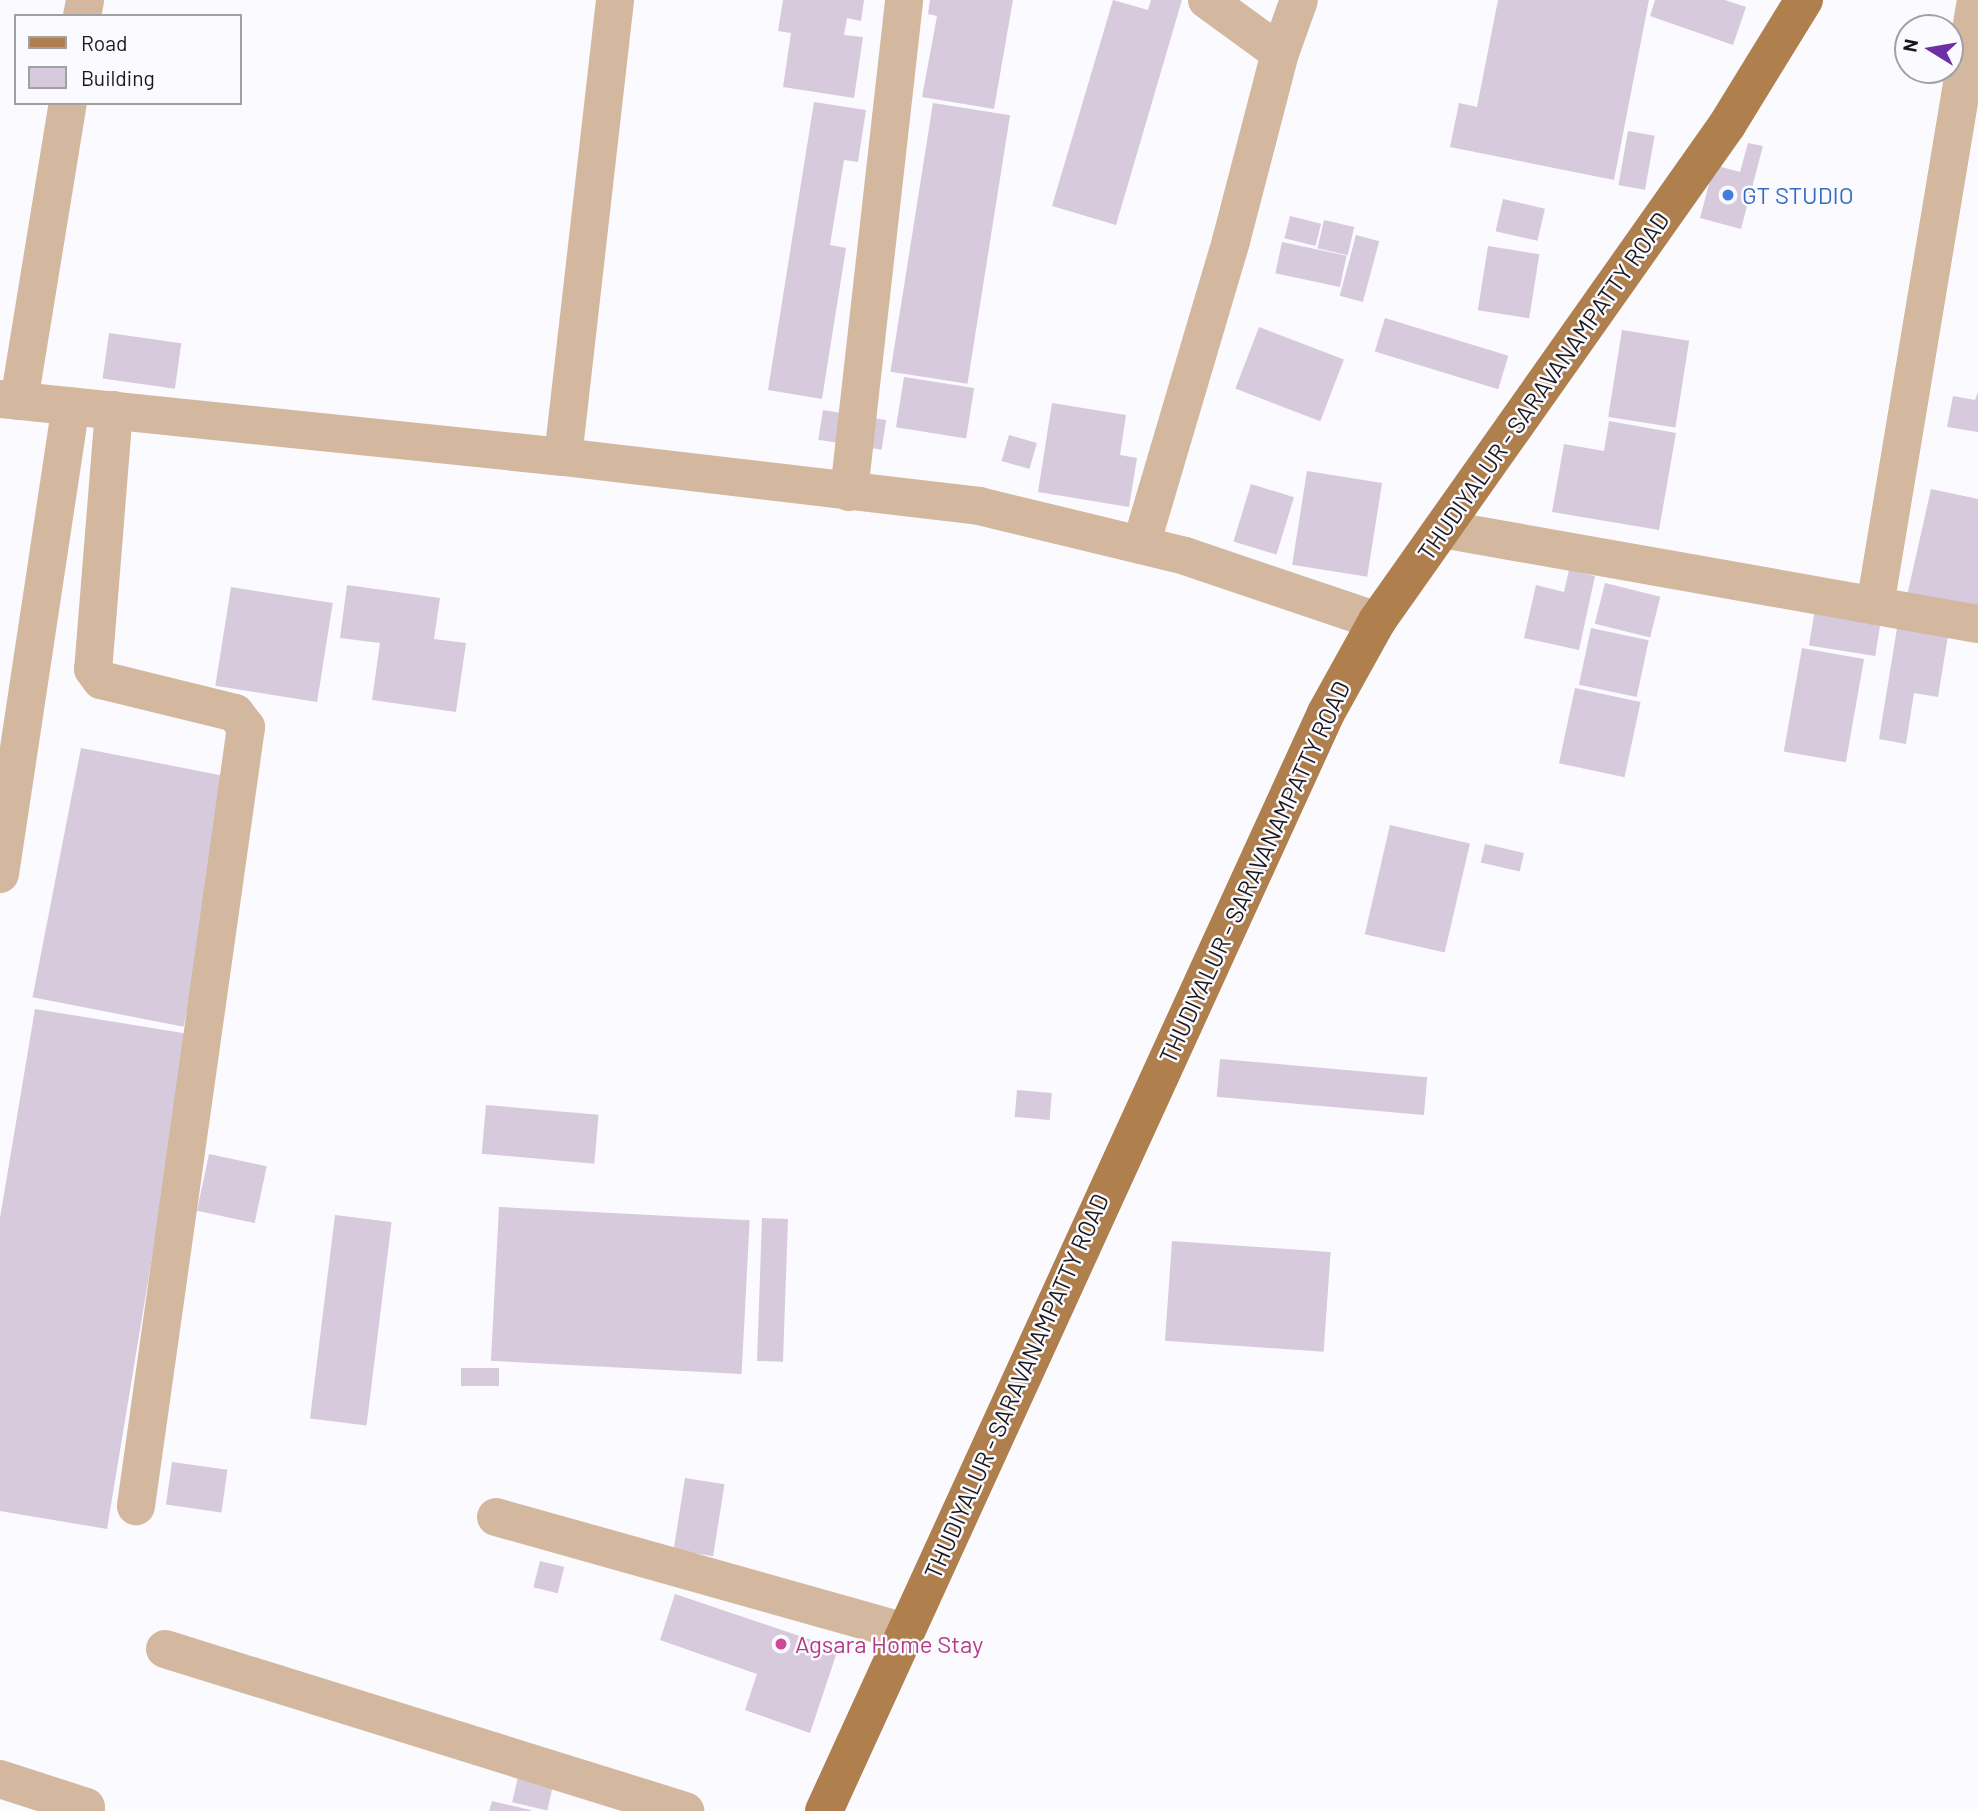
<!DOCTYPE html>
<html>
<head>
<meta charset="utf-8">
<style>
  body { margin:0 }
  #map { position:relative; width:1978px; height:1811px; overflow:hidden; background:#fbfafe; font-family:Barlow,sans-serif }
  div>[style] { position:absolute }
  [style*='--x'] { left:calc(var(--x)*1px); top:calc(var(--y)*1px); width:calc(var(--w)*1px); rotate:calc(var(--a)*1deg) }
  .building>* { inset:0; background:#d7cadd; transform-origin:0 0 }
  .minor>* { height:38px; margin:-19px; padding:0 19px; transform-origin:19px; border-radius:19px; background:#d3b89f }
  .major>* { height:38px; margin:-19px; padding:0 19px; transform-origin:19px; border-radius:19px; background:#af7f4e }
  .dots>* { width:19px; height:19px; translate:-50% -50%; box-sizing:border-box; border:4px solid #fbfafe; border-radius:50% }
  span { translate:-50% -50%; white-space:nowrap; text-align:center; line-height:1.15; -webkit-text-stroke:5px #fbfafe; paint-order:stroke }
  .shop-label { font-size:24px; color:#366cbe }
  .left { translate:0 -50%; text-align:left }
  .street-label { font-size:24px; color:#1a181f }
  .hotel-label { font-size:24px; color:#b23c85 }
  .legend { position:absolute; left:14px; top:14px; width:228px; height:91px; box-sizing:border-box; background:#fbfafe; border:2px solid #a1a0a5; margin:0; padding:9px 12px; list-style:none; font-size:21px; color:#1a181f }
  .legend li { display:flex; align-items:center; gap:14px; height:35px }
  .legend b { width:35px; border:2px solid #a1a0a5 }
  .north { position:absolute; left:1894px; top:14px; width:70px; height:70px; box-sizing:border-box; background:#fbfafe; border:2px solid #a1a0a5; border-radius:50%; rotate:281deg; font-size:19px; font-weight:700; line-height:28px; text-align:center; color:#1a181f }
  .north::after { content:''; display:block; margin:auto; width:24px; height:32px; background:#6d2fa4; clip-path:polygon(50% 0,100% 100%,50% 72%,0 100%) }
</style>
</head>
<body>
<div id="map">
  <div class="building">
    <i style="clip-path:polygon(783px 0,864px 0,861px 21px,847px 18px,844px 35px,863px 37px,854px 98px,783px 87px,791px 33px,778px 31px)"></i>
    <i style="clip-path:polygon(930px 0,1013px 0,994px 109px,922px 97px,937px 16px,928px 14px)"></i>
    <i style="clip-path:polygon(1113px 0,1148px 10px,1151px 0,1182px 0,1116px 225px,1052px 206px)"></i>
    <i style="clip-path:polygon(1498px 0,1649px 0,1614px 180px,1450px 147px,1459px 103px,1477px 107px)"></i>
    <i style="clip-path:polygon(1655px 0,1725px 0,1746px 7px,1733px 45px,1650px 16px)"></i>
    <i style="clip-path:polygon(814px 102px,866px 110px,858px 162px,844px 160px,830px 245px,846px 248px,822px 399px,768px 390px)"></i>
    <i style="left:933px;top:103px;width:78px;height:272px;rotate:9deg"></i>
    <i style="left:1628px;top:131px;width:27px;height:55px;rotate:10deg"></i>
    <i style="clip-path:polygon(1748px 143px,1763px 146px,1741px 229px,1700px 218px,1714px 165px,1740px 172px)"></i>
    <i style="left:1503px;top:199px;width:43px;height:33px;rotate:13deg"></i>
    <i style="left:1290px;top:216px;width:32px;height:23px;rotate:14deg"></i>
    <i style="left:1324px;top:220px;width:31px;height:29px;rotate:13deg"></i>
    <i style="left:1356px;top:235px;width:24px;height:63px;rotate:15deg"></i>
    <i style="left:1282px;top:242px;width:66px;height:32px;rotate:12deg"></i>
    <i style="left:1488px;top:246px;width:52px;height:65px;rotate:9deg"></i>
    <i style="left:1385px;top:318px;width:129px;height:35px;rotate:17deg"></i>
    <i style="left:1259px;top:327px;width:91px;height:66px;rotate:21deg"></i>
    <i style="left:1622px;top:330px;width:68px;height:88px;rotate:9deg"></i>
    <i style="left:109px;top:333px;width:73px;height:46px;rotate:8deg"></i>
    <i style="left:904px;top:377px;width:71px;height:51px;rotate:9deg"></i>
    <i style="clip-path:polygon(1978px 392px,1978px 432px,1947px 427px,1953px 396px,1975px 400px)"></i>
    <i style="clip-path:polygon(1052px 403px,1126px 415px,1120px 455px,1137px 458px,1129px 507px,1038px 492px)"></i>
    <i style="left:823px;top:410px;width:64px;height:30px;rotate:9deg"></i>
    <i style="clip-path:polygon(1609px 421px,1676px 433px,1659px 530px,1552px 512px,1564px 444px,1604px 451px)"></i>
    <i style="left:1009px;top:435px;width:29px;height:27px;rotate:16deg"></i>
    <i style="left:1307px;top:471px;width:76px;height:95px;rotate:9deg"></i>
    <i style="left:1251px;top:484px;width:45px;height:60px;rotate:17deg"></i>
    <i style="clip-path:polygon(1931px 489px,1978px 499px,1978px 612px,1907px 596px)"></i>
    <i style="clip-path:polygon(1569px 570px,1595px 576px,1579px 650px,1524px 638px,1536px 585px,1564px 592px)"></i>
    <i style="left:1605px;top:583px;width:57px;height:42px;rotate:14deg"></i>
    <i style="clip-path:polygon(347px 585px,440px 598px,434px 639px,466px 643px,456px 712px,372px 700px,380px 643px,340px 638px)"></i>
    <i style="left:231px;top:587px;width:103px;height:100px;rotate:9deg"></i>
    <i style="left:1815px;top:608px;width:67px;height:38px;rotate:9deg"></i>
    <i style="left:1591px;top:628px;width:59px;height:58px;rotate:12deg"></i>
    <i style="clip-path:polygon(1897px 628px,1948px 636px,1938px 697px,1914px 693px,1906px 744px,1879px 739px)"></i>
    <i style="left:1802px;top:648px;width:63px;height:105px;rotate:10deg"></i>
    <i style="left:1575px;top:688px;width:67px;height:77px;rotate:12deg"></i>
    <i style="left:81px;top:748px;width:154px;height:254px;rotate:11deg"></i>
    <i style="left:1390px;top:825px;width:82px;height:112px;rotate:13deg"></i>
    <i style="left:1485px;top:844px;width:40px;height:19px;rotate:13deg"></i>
    <i style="clip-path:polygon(35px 1009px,189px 1034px,107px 1529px,0 1511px,0 1218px)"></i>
    <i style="left:1220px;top:1059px;width:208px;height:38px;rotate:5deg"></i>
    <i style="left:1017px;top:1090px;width:35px;height:27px;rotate:5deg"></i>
    <i style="left:486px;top:1105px;width:113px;height:49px;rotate:5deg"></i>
    <i style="left:209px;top:1154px;width:59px;height:58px;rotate:12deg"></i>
    <i style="left:499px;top:1207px;width:251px;height:154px;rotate:3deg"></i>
    <i style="left:335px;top:1215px;width:57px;height:205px;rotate:7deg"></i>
    <i style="left:762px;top:1218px;width:26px;height:143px;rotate:2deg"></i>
    <i style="left:1172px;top:1241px;width:159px;height:100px;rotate:4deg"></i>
    <i style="left:461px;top:1368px;width:38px;height:18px"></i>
    <i style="left:172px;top:1462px;width:56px;height:43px;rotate:8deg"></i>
    <i style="left:685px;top:1478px;width:40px;height:73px;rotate:9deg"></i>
    <i style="left:540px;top:1561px;width:25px;height:27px;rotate:14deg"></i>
    <i style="clip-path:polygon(675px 1594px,838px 1649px,810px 1733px,745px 1710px,757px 1674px,660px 1640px)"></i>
    <i style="left:518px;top:1777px;width:36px;height:26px;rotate:13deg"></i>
    <i style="clip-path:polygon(492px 1801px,531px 1810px,531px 1811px,489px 1811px)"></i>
  </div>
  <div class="minor">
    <i style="--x:1207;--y:0;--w:90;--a:36"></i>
    <i style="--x:82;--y:16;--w:16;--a:-79"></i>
    <i style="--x:0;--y:399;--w:566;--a:5.88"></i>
    <i style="--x:563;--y:457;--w:419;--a:6.7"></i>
    <i style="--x:979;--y:506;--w:212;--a:13.6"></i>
    <i style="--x:1185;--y:556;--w:203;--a:18.7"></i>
    <i style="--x:19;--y:401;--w:302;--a:-80.7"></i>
    <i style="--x:114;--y:410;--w:260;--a:94.6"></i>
    <i style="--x:93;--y:669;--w:14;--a:54"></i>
    <i style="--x:101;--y:680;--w:138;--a:13.8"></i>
    <i style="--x:235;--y:713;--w:18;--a:52"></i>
    <i style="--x:246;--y:727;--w:787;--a:98.04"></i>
    <i style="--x:563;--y:457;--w:460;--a:-83.5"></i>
    <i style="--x:849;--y:492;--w:495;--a:-83.6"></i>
    <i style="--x:1442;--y:529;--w:544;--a:10.05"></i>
    <i style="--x:1141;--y:545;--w:317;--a:-73.5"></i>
    <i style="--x:1231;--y:241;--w:194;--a:-75.4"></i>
    <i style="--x:1280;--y:53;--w:56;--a:-70.3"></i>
    <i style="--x:1875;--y:606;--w:614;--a:-80.54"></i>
    <i style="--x:0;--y:874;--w:473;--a:-81.4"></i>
    <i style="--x:496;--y:1517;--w:425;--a:15.7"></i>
    <i style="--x:165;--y:1649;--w:545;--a:17.3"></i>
    <i style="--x:0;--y:1779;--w:90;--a:18"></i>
    <i style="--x:86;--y:1807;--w:4;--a:90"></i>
  </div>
  <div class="major">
    <i style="--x:824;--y:1811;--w:1207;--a:-65.43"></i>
    <i style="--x:1326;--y:713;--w:105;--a:-61"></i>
    <i style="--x:1377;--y:621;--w:607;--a:-54.79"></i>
    <i style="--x:1727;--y:125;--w:147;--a:-58.4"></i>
  </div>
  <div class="dots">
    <i style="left:1728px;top:195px;background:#3f7fe0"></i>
    <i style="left:781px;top:1644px;background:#d1479c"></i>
  </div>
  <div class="shop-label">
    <span class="left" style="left:1742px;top:195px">GT STUDIO</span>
  </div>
  <div class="street-label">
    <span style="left:1543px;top:386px;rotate:-55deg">THUDIYALUR - SARAVANAMPATTY ROAD</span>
    <span style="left:1254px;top:872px;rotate:-65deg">THUDIYALUR - SARAVANAMPATTY ROAD</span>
    <span style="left:1016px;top:1386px;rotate:-66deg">THUDIYALUR - SARAVANAMPATTY ROAD</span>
  </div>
  <div class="hotel-label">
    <span class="left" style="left:795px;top:1644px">Agsara Home Stay</span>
  </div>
  <ul class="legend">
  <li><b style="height:9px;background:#af7f4e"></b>Road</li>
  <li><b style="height:19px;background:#d7cadd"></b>Building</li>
  </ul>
  <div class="north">N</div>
</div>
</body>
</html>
